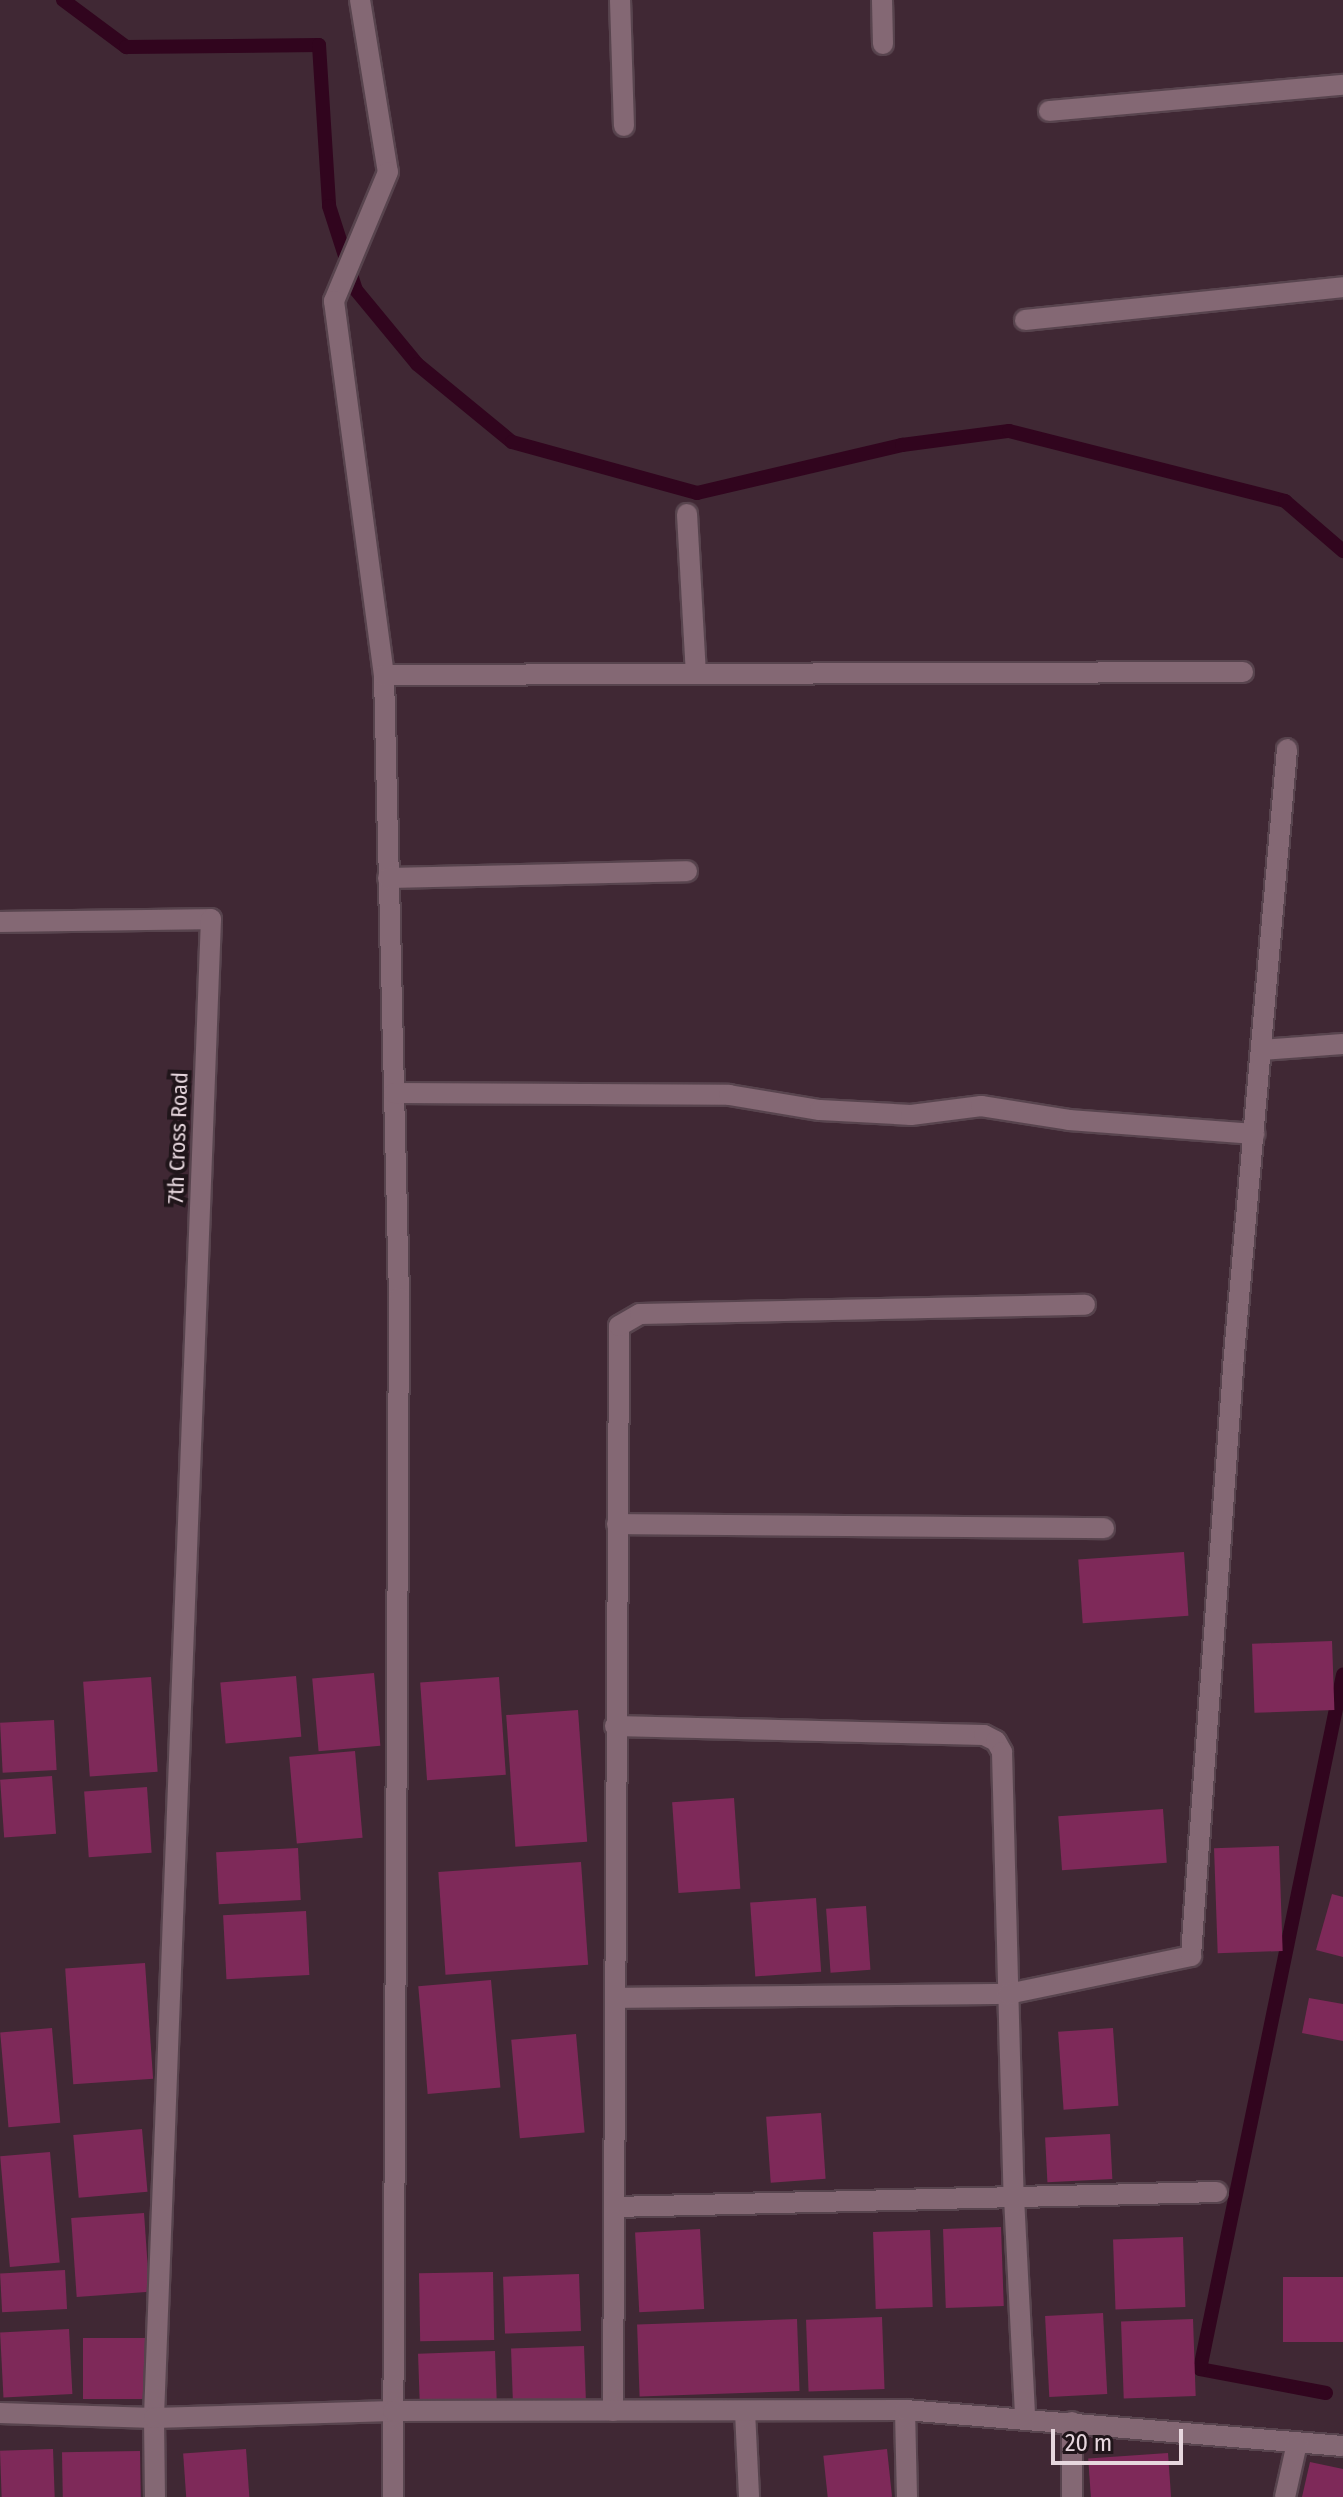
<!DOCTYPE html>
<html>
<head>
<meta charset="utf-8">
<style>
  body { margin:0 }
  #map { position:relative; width:1343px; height:2497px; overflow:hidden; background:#402834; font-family:"Fira Sans Condensed",sans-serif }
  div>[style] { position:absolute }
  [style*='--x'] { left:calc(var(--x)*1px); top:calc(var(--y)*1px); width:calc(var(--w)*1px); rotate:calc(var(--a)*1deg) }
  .stream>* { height:14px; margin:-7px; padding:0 7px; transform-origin:7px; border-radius:7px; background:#31051e }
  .building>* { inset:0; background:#7e2959; transform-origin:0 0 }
  .roads { filter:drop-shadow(2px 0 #58444e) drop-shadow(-2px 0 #58444e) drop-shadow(0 2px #58444e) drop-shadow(0 -2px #58444e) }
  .street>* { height:20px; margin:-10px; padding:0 10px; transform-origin:10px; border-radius:10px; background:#846874 }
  span { translate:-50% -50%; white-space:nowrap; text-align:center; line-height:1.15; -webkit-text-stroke:8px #20151a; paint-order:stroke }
  .street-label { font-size:22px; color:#e7d7de }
  .scale { position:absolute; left:1051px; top:2429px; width:132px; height:36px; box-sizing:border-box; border:4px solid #e7d7de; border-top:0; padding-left:10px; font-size:24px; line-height:28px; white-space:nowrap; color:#e7d7de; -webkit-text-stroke:6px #20151a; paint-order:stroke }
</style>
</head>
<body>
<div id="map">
  <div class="stream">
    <i style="--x:63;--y:0;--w:79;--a:36.7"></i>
    <i style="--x:126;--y:47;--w:193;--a:-0.6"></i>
    <i style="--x:319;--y:45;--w:161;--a:86.4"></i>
    <i style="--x:329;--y:206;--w:88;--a:72.2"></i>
    <i style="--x:356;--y:290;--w:96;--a:50.5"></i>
    <i style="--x:417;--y:364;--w:123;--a:39.4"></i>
    <i style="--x:512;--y:442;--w:192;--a:15.4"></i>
    <i style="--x:697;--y:493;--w:211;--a:-13.2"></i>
    <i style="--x:902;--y:445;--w:108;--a:-7.5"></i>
    <i style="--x:1009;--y:431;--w:285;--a:14.2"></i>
    <i style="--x:1285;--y:501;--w:77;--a:40.8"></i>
    <i style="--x:1326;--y:2393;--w:128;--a:-169.2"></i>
    <i style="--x:1200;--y:2369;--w:709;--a:-78.36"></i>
  </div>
  <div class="building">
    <i style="left:1184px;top:1552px;width:64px;height:106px;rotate:86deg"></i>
    <i style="left:1332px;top:1641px;width:69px;height:80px;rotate:88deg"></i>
    <i style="left:374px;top:1673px;width:73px;height:62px;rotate:85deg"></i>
    <i style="left:296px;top:1676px;width:61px;height:76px;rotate:85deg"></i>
    <i style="left:151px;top:1677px;width:95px;height:68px;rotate:86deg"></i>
    <i style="left:499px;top:1677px;width:98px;height:79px;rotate:86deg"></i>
    <i style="left:578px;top:1710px;width:132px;height:72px;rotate:86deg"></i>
    <i style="left:54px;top:1720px;width:50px;height:54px;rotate:87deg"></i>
    <i style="left:355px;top:1751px;width:87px;height:66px;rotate:85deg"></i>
    <i style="left:52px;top:1776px;width:58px;height:52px;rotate:86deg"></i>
    <i style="left:147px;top:1787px;width:66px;height:63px;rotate:86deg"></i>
    <i style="left:734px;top:1798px;width:91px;height:62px;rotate:86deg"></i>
    <i style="left:1163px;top:1809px;width:54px;height:105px;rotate:86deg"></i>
    <i style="left:1279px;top:1846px;width:105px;height:65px;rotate:88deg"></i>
    <i style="left:298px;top:1848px;width:52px;height:82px;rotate:87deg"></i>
    <i style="left:581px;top:1862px;width:103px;height:143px;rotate:86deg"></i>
    <i style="clip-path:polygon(1332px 1894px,1343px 1897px,1343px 1957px,1316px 1950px)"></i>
    <i style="left:816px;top:1898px;width:74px;height:66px;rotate:86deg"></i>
    <i style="left:866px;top:1906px;width:64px;height:40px;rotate:86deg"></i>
    <i style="left:306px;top:1911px;width:64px;height:83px;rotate:87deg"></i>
    <i style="left:145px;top:1963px;width:116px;height:80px;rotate:86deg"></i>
    <i style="left:491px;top:1980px;width:108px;height:73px;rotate:85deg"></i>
    <i style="clip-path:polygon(1309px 1998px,1343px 2004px,1343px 2041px,1302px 2033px)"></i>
    <i style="left:52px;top:2028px;width:95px;height:52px;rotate:85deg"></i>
    <i style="left:1113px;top:2028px;width:78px;height:55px;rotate:86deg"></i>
    <i style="left:576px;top:2034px;width:99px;height:65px;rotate:85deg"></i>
    <i style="left:821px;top:2113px;width:66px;height:55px;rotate:86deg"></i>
    <i style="left:142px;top:2129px;width:63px;height:69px;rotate:85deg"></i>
    <i style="left:1110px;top:2134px;width:45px;height:65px;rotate:87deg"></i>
    <i style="left:50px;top:2152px;width:111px;height:50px;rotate:85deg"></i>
    <i style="left:144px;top:2213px;width:79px;height:73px;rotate:86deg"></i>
    <i style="left:1001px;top:2227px;width:79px;height:58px;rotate:88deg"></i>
    <i style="left:700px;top:2229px;width:80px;height:65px;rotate:87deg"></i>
    <i style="left:930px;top:2230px;width:77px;height:57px;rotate:88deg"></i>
    <i style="left:1183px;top:2237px;width:70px;height:70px;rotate:88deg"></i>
    <i style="left:65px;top:2270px;width:39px;height:65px;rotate:87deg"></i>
    <i style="left:493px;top:2272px;width:68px;height:74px;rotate:89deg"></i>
    <i style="left:579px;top:2274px;width:57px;height:76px;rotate:88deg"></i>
    <i style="left:1343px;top:2277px;width:65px;height:60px;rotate:90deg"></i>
    <i style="left:1103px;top:2313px;width:81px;height:58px;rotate:87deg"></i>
    <i style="left:882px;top:2317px;width:72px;height:76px;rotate:88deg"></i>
    <i style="left:797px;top:2319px;width:72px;height:160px;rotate:88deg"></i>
    <i style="left:1193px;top:2319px;width:77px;height:72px;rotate:88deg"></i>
    <i style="left:69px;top:2329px;width:65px;height:69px;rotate:87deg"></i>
    <i style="left:83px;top:2338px;width:63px;height:61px"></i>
    <i style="left:584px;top:2346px;width:54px;height:73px;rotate:88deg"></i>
    <i style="left:495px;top:2351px;width:51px;height:77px;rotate:88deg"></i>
    <i style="left:53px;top:2449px;width:48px;height:53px;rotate:88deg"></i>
    <i style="left:246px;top:2449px;width:48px;height:63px;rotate:86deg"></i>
    <i style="left:887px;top:2449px;width:48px;height:64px;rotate:84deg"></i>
    <i style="left:140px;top:2451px;width:46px;height:78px;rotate:89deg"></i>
    <i style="left:1168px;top:2453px;width:44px;height:80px;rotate:86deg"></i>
    <i style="clip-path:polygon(1310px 2462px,1343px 2469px,1343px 2497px,1302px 2497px)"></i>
  </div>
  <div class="roads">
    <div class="street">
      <i style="--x:360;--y:0;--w:174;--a:80.8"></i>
      <i style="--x:388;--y:172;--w:140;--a:112.7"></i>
      <i style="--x:334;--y:301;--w:377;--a:82.4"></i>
      <i style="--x:384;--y:675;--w:623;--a:88.62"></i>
      <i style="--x:399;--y:1298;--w:1199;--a:90.29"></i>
      <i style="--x:620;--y:0;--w:126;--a:88.2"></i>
      <i style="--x:882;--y:0;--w:44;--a:88.7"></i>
      <i style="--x:1049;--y:111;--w:295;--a:-5.1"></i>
      <i style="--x:1025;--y:320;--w:320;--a:-5.9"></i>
      <i style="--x:687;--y:514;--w:160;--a:86.8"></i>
      <i style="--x:384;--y:675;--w:859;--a:-0.2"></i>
      <i style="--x:388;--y:878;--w:299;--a:-1.3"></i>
      <i style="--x:0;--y:922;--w:211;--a:-0.8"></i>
      <i style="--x:211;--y:919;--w:1500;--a:92.18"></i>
      <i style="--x:154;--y:2418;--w:79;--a:89.3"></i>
      <i style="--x:1261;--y:1050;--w:82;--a:-4.2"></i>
      <i style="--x:394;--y:1093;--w:335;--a:0.3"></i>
      <i style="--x:729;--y:1095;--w:92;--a:9.4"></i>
      <i style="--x:820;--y:1110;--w:91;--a:3.1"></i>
      <i style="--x:911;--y:1115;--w:71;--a:-7.3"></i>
      <i style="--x:981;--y:1106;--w:89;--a:9"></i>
      <i style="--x:1069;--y:1120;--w:186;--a:4.3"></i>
      <i style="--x:617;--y:1524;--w:487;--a:0.5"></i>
      <i style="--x:615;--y:1726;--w:369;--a:1.4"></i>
      <i style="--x:984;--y:1735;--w:13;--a:27"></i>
      <i style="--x:996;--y:1741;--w:13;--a:61"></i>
      <i style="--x:1002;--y:1752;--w:445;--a:88.5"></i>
      <i style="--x:1014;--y:2197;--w:220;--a:87.1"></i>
      <i style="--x:616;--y:1998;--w:392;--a:-0.6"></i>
      <i style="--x:1008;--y:1994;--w:187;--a:-11.7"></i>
      <i style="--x:1191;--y:1956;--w:603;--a:-85.91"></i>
      <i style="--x:1234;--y:1355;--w:608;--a:-85"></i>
      <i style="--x:614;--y:2207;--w:603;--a:-1.42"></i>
      <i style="--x:905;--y:2410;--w:87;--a:88.7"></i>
      <i style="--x:613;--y:2411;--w:1085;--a:-89.68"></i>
      <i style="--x:619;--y:1326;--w:24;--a:-30"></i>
      <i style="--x:640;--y:1314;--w:445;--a:-1.2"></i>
      <i style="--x:745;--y:2411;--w:86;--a:87.3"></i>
      <i style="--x:0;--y:2413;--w:154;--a:1.9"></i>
      <i style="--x:154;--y:2418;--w:239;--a:-1.7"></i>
      <i style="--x:393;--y:2411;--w:512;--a:-0.11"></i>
      <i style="--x:905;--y:2410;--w:439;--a:4.7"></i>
      <i style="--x:1072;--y:2422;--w:75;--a:90"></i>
      <i style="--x:1285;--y:2497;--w:55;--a:-77.5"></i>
    </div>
  </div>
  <div class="street-label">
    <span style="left:178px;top:1138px;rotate:-88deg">7th Cross Road</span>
  </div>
  <div class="scale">20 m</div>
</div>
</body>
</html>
